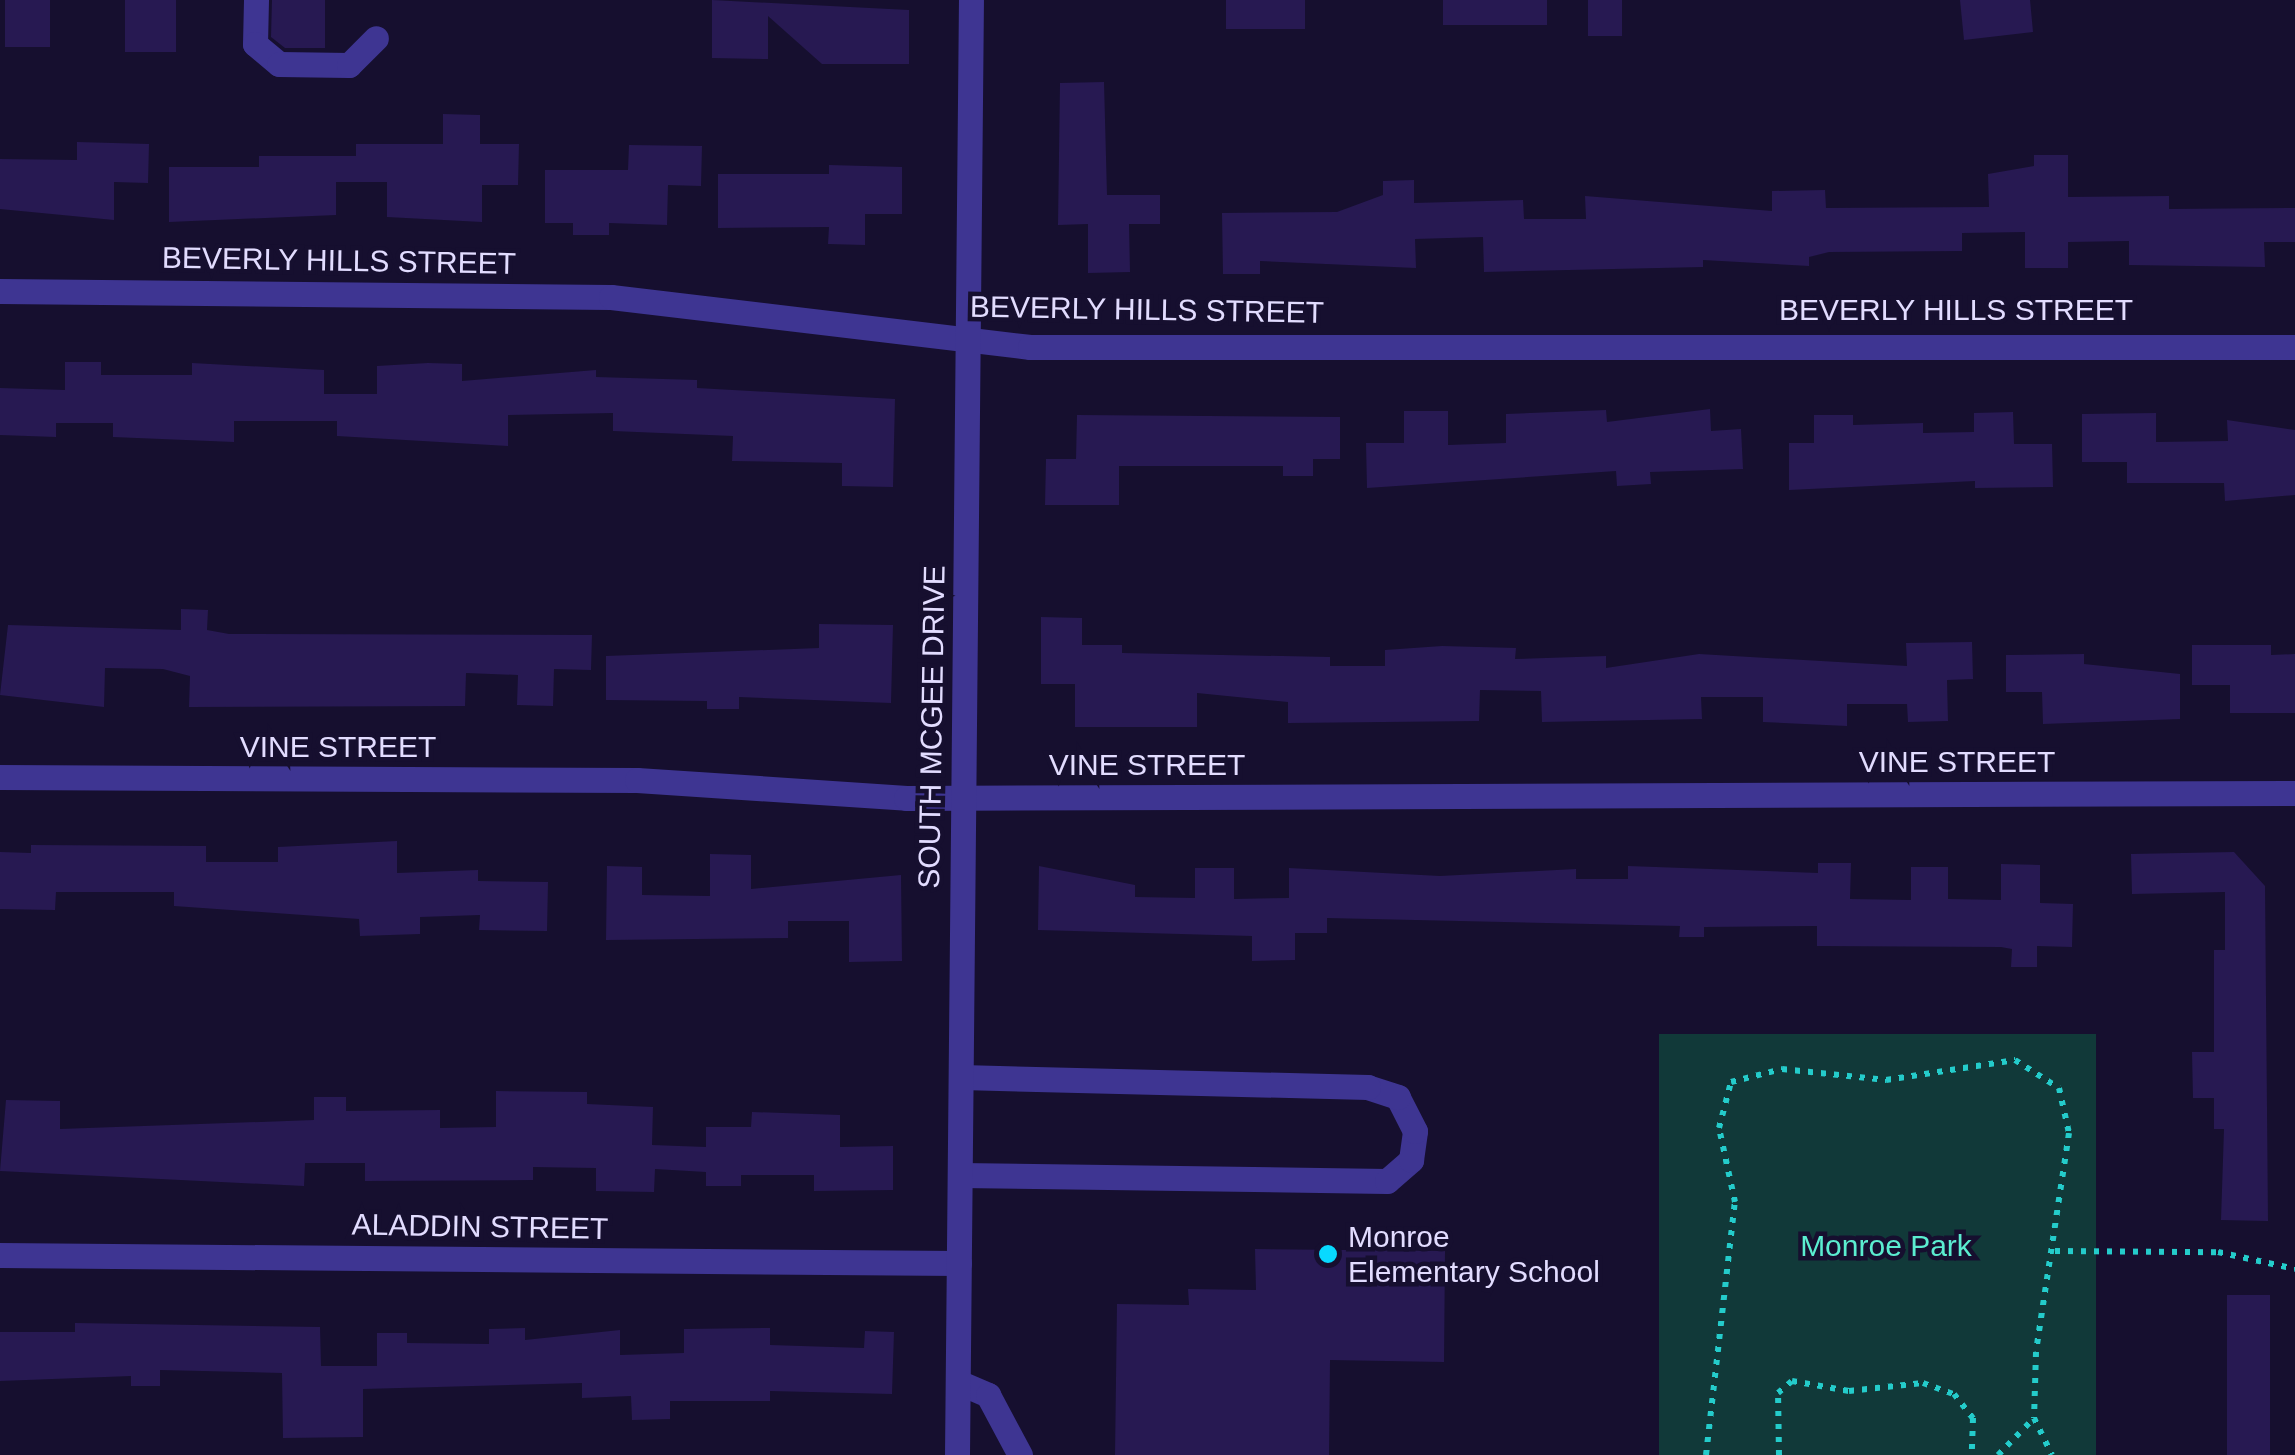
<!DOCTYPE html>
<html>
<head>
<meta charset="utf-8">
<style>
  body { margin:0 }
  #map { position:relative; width:2295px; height:1455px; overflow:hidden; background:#160f2f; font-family:Helvetica,sans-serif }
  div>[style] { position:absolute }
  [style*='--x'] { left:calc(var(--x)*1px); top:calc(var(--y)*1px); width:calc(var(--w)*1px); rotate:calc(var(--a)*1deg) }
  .green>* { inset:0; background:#113939; transform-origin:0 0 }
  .building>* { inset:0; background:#271952; transform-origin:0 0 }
  .path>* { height:6px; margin-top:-3px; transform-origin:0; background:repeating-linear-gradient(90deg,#24cccb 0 5px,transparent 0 13px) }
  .minor>* { height:25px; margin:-12.5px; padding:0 12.5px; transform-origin:12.5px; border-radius:12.5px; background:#3e3592 }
  .dots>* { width:28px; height:28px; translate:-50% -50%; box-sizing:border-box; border:5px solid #160f2f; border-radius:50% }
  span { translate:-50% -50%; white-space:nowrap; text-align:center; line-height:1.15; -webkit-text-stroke:9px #160f2f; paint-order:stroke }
  .street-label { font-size:30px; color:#e2dcff }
  .poi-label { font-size:30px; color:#e2dcff }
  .left { translate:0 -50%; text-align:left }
  .park-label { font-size:30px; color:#5bedd0 }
</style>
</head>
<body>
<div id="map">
  <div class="green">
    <i style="left:2096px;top:1034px;width:421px;height:437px;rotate:90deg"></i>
  </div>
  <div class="building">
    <i style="left:5px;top:0;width:45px;height:47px"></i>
    <i style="left:125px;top:0;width:51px;height:52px"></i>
    <i style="clip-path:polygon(272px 0,325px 0,325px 48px,285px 48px,271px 37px)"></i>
    <i style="clip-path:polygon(712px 0,909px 10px,909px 64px,822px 64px,768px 16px,768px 59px,712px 58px)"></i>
    <i style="left:1226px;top:0;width:79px;height:29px"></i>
    <i style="left:1443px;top:0;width:104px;height:25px"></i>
    <i style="left:1588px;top:0;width:34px;height:36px"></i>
    <i style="clip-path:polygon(1960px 0,2030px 0,2033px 32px,1964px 40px)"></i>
    <i style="clip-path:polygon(1104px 82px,1107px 195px,1160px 195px,1160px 224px,1129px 224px,1130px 272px,1088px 273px,1088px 224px,1058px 225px,1060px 83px)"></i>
    <i style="clip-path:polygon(443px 114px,480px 115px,480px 144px,519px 144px,518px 185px,482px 185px,482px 222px,387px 217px,387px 182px,336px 182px,336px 215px,169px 222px,169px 167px,259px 167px,259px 156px,356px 156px,356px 144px,443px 144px)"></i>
    <i style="clip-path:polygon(77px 142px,149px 144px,148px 183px,114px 182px,114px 220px,0 209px,0 159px,77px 160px)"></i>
    <i style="clip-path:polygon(629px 145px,702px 146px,701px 186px,668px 185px,667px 225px,609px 223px,609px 235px,573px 235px,573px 223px,545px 223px,545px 170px,628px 170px)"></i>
    <i style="clip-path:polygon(2034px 155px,2068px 155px,2068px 197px,2169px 196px,2169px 209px,2295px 208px,2295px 242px,2264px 242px,2265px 267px,2129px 265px,2129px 241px,2068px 242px,2068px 268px,2025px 268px,2025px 232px,1962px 233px,1962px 251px,1829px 252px,1809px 257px,1809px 266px,1703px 260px,1703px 267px,1484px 272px,1483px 237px,1415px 239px,1416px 268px,1260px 261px,1260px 274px,1223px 274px,1222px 213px,1337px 212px,1383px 195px,1383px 181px,1414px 180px,1414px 203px,1523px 200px,1524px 219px,1586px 219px,1585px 196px,1772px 211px,1772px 191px,1825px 190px,1826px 208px,1989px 207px,1988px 174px,2034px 166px)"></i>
    <i style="clip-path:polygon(829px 165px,902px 167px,902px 214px,865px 214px,865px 245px,828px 244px,829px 227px,718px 228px,718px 174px,829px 174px)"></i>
    <i style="clip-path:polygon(65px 362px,101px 362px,101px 375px,192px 375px,192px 363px,324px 370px,324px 394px,377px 394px,377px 366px,428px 363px,462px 364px,462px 381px,596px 370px,596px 377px,697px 380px,697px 388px,895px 399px,893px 487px,842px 486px,842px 463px,732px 461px,733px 436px,613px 431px,613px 413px,508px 415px,508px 446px,337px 436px,337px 421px,234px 421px,234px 442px,113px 437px,113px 423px,56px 423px,56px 437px,0 435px,0 388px,65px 390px)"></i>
    <i style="clip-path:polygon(1710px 409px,1711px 431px,1741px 429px,1743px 469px,1650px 472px,1651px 484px,1617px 486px,1616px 471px,1367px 488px,1366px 443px,1404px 443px,1404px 411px,1448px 411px,1448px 445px,1506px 443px,1506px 414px,1606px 410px,1607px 422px)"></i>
    <i style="clip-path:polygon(2013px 412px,2014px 444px,2052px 444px,2053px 487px,1975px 488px,1975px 481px,1789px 490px,1789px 443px,1814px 443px,1814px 415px,1853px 415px,1853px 425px,1923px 423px,1923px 433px,1974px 432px,1974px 413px)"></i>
    <i style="clip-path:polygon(2156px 413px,2156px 442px,2228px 441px,2227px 420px,2295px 430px,2295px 495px,2225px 501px,2224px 483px,2127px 483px,2127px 462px,2082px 462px,2082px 414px)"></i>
    <i style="clip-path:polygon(1077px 415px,1340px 417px,1340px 459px,1313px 459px,1313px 476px,1283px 476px,1283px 466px,1119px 466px,1119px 505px,1045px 505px,1046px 459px,1076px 459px)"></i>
    <i style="clip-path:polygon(181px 609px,208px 610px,207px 630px,229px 634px,592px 635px,591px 670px,554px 669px,553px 706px,517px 705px,518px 675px,466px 673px,465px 706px,189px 707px,190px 676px,163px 669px,105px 668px,104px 707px,0 695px,8px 625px,181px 630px)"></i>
    <i style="clip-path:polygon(1041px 617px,1082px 618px,1082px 645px,1122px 645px,1122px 653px,1330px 657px,1330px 666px,1385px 666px,1385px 650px,1442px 646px,1516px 648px,1515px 659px,1606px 656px,1606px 668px,1699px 654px,1907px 666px,1906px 643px,1972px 642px,1973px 679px,1947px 680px,1948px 721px,1908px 722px,1907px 704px,1847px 704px,1847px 726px,1763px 722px,1763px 697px,1701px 697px,1702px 719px,1542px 722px,1541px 691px,1480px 690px,1479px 721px,1288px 723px,1288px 702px,1197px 693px,1197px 727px,1075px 727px,1075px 684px,1041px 684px)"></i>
    <i style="clip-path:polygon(819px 624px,893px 625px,891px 703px,739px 697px,739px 709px,707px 709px,707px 701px,606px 700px,606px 656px,819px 648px)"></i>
    <i style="clip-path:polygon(2192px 645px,2271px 645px,2271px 655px,2295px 654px,2295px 713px,2230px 713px,2230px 685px,2192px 685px)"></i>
    <i style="clip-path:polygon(2084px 654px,2084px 664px,2180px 674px,2180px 719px,2043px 724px,2042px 692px,2006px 692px,2006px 655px)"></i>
    <i style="clip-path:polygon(397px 841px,397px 873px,478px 870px,478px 881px,548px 882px,547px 931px,479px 930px,480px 915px,420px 917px,420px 934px,360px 936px,359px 919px,174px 906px,174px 892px,56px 892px,55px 910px,0 909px,0 852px,31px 853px,31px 845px,206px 846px,206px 862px,278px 862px,278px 847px)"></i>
    <i style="clip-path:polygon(2234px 852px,2265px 886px,2268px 1221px,2221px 1220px,2224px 1129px,2214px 1129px,2214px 1098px,2193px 1098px,2192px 1052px,2214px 1052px,2214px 950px,2225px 950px,2225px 892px,2132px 894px,2131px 854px)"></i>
    <i style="clip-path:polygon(710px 854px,751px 855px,751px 889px,901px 875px,902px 961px,849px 962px,849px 921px,788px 921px,788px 938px,606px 940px,607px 866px,642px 867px,642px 895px,710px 896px)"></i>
    <i style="clip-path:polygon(1818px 863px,1851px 863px,1850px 899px,1911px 900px,1911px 867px,1948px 867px,1948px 899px,2001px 900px,2001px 864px,2040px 865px,2040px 903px,2073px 904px,2072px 947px,2037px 946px,2037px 967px,2011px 967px,2012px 949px,2001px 947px,1817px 946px,1817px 926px,1704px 927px,1704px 937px,1679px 937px,1680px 926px,1327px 918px,1327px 933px,1295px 933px,1295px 960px,1252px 961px,1252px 936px,1038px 930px,1039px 866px,1135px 885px,1135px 897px,1195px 898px,1195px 868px,1234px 868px,1234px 899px,1289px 898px,1289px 868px,1440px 876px,1576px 869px,1576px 879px,1628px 879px,1628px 866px,1818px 873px)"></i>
    <i style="clip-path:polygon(496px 1091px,587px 1092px,587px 1104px,653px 1107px,652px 1145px,706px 1147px,706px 1127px,751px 1127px,752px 1112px,840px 1115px,840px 1147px,893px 1146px,893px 1190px,814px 1191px,814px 1175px,741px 1175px,741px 1186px,706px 1186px,706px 1172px,655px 1169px,654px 1192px,596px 1191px,596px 1168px,533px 1167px,533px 1180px,365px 1181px,365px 1163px,305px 1163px,304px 1186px,0 1171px,6px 1100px,60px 1101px,60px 1129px,314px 1120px,314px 1097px,346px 1097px,346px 1111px,440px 1110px,440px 1128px,496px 1127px)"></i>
    <i style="clip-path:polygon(1255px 1249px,1445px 1251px,1444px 1362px,1330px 1360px,1329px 1455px,1115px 1455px,1117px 1304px,1189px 1305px,1188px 1289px,1256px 1290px)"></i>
    <i style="left:2227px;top:1295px;width:43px;height:160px"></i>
    <i style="clip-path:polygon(75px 1323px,320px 1327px,321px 1366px,377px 1366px,377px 1333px,407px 1333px,407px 1343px,489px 1344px,489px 1329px,525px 1328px,525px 1340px,620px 1330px,620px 1355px,684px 1353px,684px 1329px,770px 1328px,770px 1345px,864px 1348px,865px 1331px,894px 1332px,892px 1394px,770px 1391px,770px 1401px,670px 1401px,670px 1419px,632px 1420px,631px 1396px,582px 1398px,582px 1383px,363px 1389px,363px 1437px,283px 1438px,282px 1373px,160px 1370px,160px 1386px,131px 1386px,131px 1376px,0 1381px,0 1332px,75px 1332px)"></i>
  </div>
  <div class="path">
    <i style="--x:2055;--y:1251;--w:163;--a:0.4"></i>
    <i style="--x:2218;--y:1252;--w:79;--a:12.4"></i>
    <i style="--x:1706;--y:1455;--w:255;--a:-83.5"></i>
    <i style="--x:1735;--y:1202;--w:76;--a:-102.2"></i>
    <i style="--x:1719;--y:1128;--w:48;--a:-75.4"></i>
    <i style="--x:1731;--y:1082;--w:53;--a:-14.3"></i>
    <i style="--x:1782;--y:1069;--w:105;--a:6"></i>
    <i style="--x:1886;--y:1080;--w:131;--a:-8.8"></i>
    <i style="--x:2015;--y:1060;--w:52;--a:32.5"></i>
    <i style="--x:2059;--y:1088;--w:46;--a:77.5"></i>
    <i style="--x:2069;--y:1133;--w:221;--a:98.6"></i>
    <i style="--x:2036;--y:1352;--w:66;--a:91.7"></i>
    <i style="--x:2034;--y:1418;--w:41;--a:64.1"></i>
    <i style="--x:1779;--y:1455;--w:62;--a:-90.9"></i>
    <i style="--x:1778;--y:1393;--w:18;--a:-41"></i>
    <i style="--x:1792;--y:1381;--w:58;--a:10"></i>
    <i style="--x:1849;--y:1391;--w:74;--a:-6.2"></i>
    <i style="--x:1923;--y:1383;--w:33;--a:20"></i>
    <i style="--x:1954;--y:1394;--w:31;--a:52"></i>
    <i style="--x:1973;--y:1418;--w:37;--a:92"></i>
    <i style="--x:1998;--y:1455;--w:52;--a:-45.8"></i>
  </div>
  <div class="minor">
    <i style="--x:256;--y:0;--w:44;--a:91.3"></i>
    <i style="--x:255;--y:44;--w:31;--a:40"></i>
    <i style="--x:279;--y:64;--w:70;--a:0.8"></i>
    <i style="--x:349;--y:65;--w:38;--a:-45"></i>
    <i style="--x:0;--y:291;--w:611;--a:0.56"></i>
    <i style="--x:611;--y:297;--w:422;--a:6.8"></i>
    <i style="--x:1030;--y:347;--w:1265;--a:0"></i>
    <i style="--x:0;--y:777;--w:637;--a:0.27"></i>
    <i style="--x:637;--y:780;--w:270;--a:3.8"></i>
    <i style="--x:906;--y:798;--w:1389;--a:-0.21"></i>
    <i style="--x:960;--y:1175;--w:427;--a:0.8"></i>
    <i style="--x:1387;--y:1181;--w:32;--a:-41"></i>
    <i style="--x:1411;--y:1160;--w:29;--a:-82"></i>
    <i style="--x:1415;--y:1131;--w:38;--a:-117"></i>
    <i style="--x:1398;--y:1097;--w:32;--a:-162"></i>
    <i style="--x:1368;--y:1087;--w:407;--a:-178.6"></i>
    <i style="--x:0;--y:1255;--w:959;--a:0.48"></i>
    <i style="--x:958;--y:1382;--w:33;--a:23"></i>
    <i style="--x:988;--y:1395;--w:68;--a:61.9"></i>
    <i style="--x:957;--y:1455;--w:1455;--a:-89.45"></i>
  </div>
  <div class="dots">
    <i style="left:1328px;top:1254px;background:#08d9ff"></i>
  </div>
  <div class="street-label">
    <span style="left:339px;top:261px;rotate:1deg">BEVERLY HILLS STREET</span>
    <span style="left:1147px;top:310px;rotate:1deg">BEVERLY HILLS STREET</span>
    <span style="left:1956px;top:310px">BEVERLY HILLS STREET</span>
    <span style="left:932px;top:727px;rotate:-89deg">SOUTH MCGEE DRIVE</span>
    <span style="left:338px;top:747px">VINE STREET</span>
    <span style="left:1957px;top:762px">VINE STREET</span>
    <span style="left:1147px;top:765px">VINE STREET</span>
    <span style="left:480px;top:1227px;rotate:1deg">ALADDIN STREET</span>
  </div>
  <div class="poi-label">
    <span class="left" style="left:1348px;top:1254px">Monroe<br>Elementary School</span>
  </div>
  <div class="park-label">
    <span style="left:1886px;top:1246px">Monroe Park</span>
  </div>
</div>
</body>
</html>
